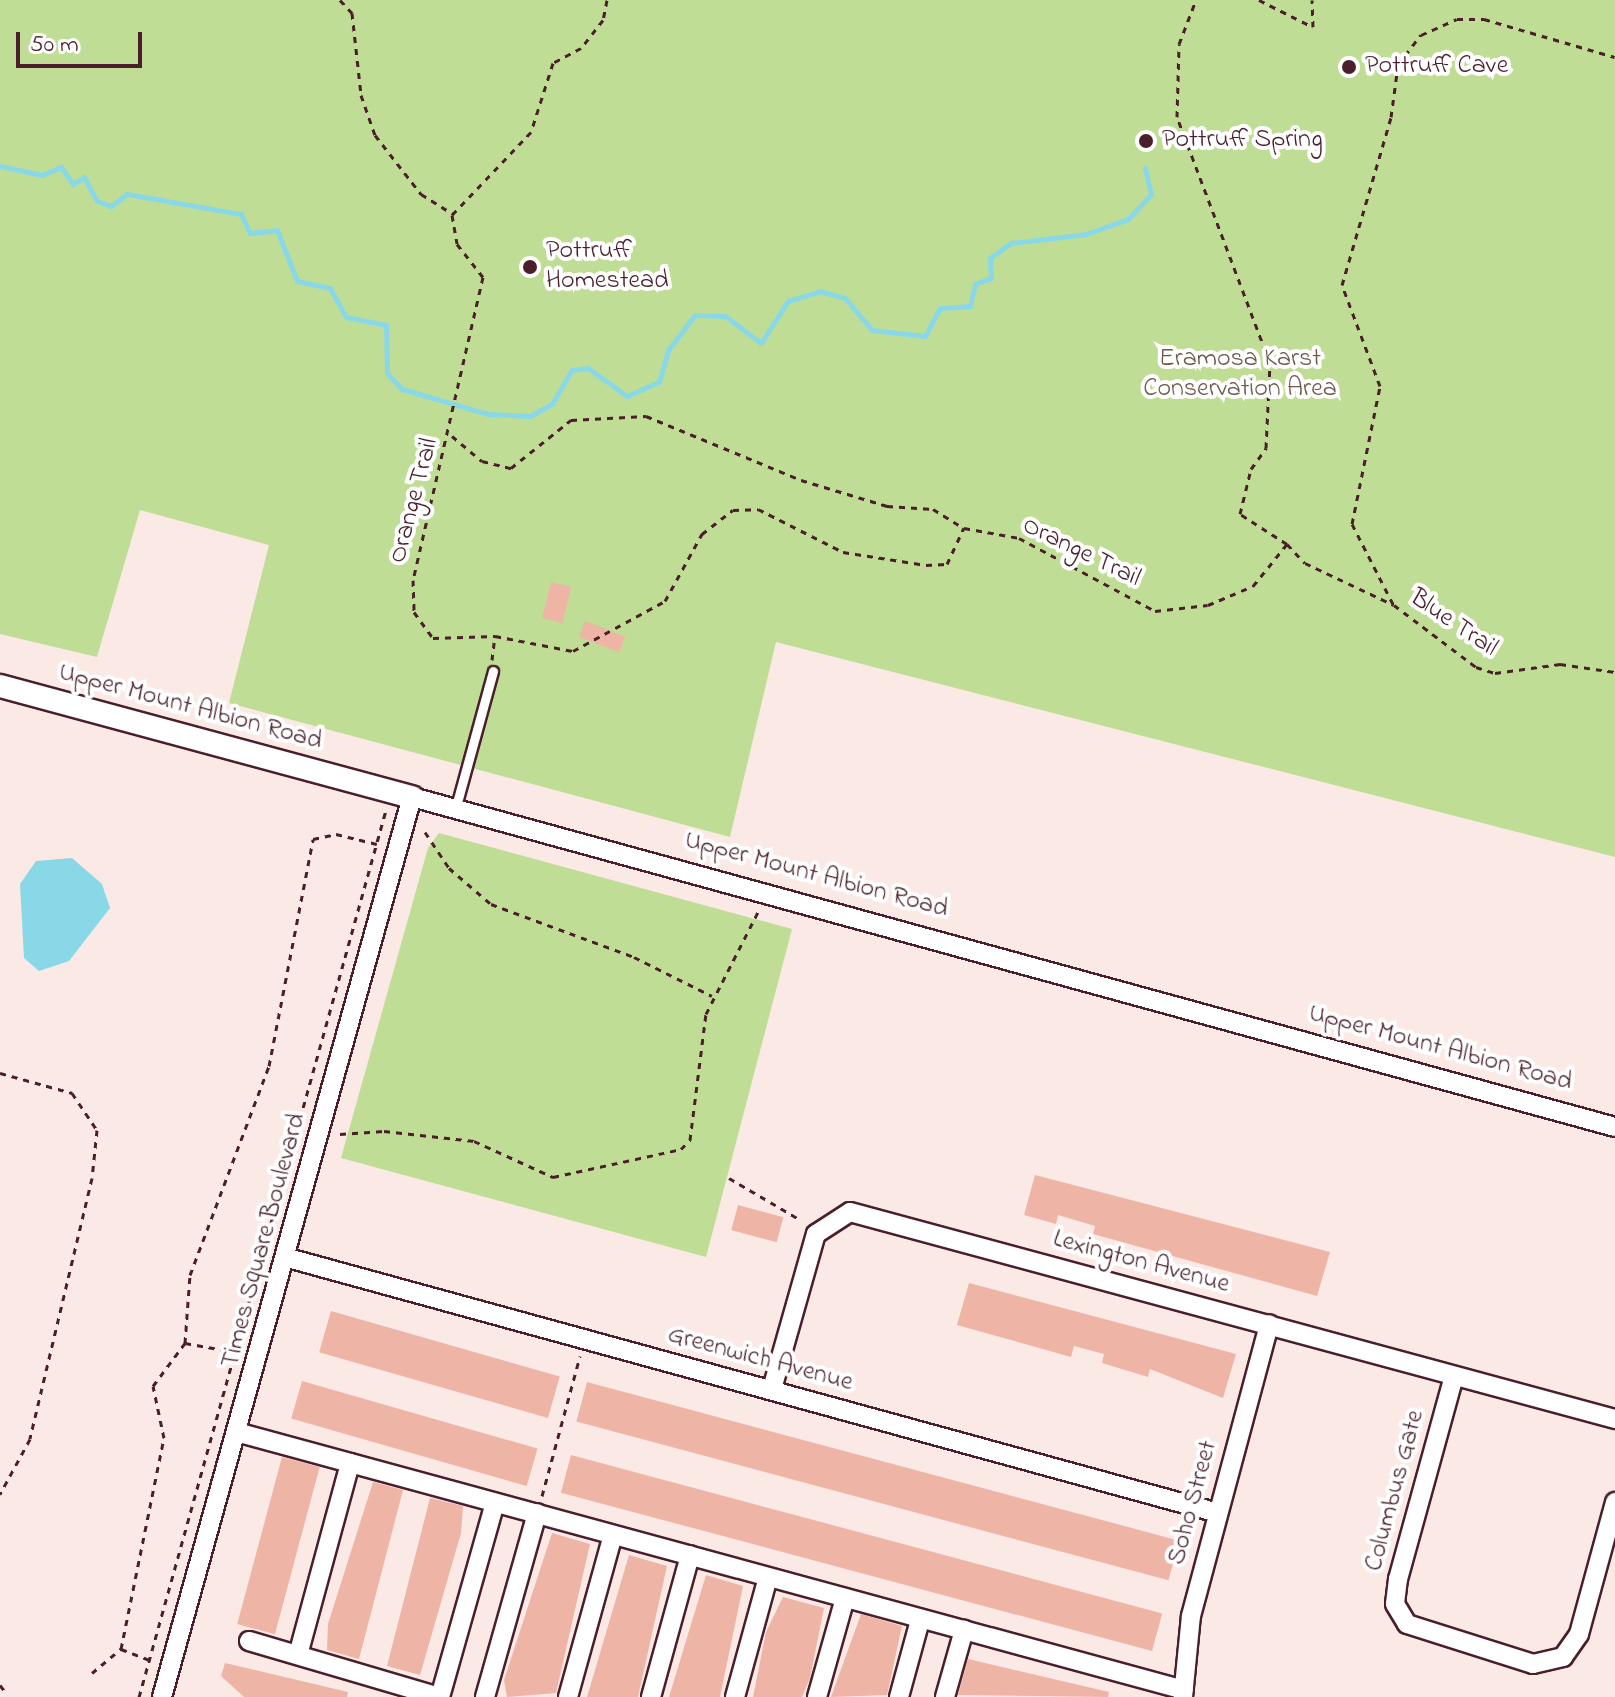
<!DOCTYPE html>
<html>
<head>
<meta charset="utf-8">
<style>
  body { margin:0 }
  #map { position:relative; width:1615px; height:1697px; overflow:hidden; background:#fae9e5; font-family:"Indie Flower",sans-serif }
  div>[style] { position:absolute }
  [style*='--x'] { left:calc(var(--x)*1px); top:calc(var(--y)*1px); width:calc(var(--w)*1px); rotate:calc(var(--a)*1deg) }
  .green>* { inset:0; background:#c0dd95 }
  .water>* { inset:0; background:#89d8e7 }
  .stream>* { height:5px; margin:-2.5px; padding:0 2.5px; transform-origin:2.5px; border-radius:2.5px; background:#89d8e7 }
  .building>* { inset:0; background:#eeb5a7; transform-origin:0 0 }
  .path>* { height:3px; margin-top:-1.5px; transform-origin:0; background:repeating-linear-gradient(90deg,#4a1f2b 0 6px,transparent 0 12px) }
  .roads { filter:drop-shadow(2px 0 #4a1f2b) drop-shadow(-2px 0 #4a1f2b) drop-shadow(0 2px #4a1f2b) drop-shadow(0 -2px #4a1f2b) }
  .service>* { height:9px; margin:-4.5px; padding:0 4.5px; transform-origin:4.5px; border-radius:4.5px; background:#fff }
  .minor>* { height:18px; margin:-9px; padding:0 9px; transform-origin:9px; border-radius:9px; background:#fff }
  .tertiary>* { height:22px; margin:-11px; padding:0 11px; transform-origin:11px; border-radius:11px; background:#fff }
  .dots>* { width:22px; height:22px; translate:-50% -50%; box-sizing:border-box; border:4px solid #fff; border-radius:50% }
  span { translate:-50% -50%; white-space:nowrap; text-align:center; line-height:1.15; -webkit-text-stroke:8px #fff; paint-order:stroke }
  .poi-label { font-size:26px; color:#4a1f2b }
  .left { translate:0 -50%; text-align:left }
  .park-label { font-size:26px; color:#6d584b }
  .street-label { font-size:26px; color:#4a1f2b }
  .scale { position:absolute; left:16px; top:32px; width:126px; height:36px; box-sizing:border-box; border:4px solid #4a1f2b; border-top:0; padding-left:10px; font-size:24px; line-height:28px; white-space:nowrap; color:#4a1f2b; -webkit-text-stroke:6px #fff; paint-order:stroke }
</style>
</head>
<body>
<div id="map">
  <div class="green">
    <i style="clip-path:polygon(0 0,1615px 0,1615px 857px,776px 642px,730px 837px,229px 703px,269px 545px,140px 510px,97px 657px,0 634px)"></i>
    <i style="clip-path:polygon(439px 833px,792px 929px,706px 1257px,341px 1158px,428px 848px)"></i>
  </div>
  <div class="water">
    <i style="clip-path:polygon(72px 858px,102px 884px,110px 908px,69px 961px,39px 971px,24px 958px,20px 884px,36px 861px)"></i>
  </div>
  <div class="stream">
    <i style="--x:0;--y:166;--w:43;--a:12.1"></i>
    <i style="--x:42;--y:175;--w:21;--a:-23"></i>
    <i style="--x:61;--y:167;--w:21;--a:55"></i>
    <i style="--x:73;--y:184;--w:13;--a:-32"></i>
    <i style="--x:84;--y:177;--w:27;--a:62"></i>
    <i style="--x:97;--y:201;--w:15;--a:20"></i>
    <i style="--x:111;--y:206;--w:20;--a:-37"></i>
    <i style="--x:127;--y:194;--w:116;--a:10"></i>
    <i style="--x:241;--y:214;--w:21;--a:65"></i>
    <i style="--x:250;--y:233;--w:27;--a:-6"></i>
    <i style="--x:277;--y:230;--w:55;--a:68.6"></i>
    <i style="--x:297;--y:281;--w:34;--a:12"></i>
    <i style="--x:330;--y:288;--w:33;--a:61"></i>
    <i style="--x:346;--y:317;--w:41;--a:11.3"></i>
    <i style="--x:386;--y:325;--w:48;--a:88.8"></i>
    <i style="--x:387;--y:373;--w:22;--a:47"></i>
    <i style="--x:402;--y:389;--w:90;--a:16.2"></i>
    <i style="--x:488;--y:414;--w:42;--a:2.7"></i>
    <i style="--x:530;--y:416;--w:25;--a:-29"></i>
    <i style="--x:552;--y:404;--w:39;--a:-60"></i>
    <i style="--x:572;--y:370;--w:16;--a:-7"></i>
    <i style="--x:588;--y:368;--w:48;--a:35.7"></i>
    <i style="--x:627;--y:396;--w:35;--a:-24"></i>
    <i style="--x:659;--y:382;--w:33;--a:-74"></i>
    <i style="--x:668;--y:350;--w:44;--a:-52.4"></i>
    <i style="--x:695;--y:315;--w:30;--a:2"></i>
    <i style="--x:725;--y:316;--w:45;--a:36.9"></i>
    <i style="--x:761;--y:343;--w:50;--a:-57.3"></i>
    <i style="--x:788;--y:301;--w:34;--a:-17"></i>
    <i style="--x:820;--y:291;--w:26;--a:16"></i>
    <i style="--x:845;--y:298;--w:42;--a:49.8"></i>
    <i style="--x:872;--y:330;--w:53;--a:6.5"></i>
    <i style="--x:925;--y:336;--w:32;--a:-62"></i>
    <i style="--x:940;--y:308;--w:30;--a:-4"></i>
    <i style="--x:970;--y:306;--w:23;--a:-77"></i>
    <i style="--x:975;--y:284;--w:17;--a:-21"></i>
    <i style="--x:991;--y:278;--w:20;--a:-93"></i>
    <i style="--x:990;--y:258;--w:26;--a:-36"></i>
    <i style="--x:1011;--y:243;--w:76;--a:-6.8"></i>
    <i style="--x:1086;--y:234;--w:45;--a:-19.7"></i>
    <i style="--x:1128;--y:219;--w:34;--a:-47"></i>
    <i style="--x:1151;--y:194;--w:27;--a:-103"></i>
  </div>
  <div class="building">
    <i style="left:551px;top:582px;width:21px;height:37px;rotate:14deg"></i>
    <i style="left:585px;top:621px;width:43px;height:17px;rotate:21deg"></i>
    <i style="clip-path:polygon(1035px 1175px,1330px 1252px,1317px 1296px,1093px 1234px,1095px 1226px,1058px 1215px,1056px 1224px,1024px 1215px)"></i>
    <i style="left:738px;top:1205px;width:47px;height:26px;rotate:15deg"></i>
    <i style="clip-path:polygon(969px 1283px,1236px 1354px,1223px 1398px,1150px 1369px,1148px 1377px,1102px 1363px,1104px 1354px,1074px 1346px,1071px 1357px,957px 1325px)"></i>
    <i style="left:331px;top:1311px;width:238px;height:43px;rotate:16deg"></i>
    <i style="left:302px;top:1381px;width:245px;height:39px;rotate:16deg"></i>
    <i style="left:587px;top:1382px;width:613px;height:41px;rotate:15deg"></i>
    <i style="left:571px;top:1455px;width:612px;height:39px;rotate:15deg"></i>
    <i style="left:282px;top:1457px;width:39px;height:173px;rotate:15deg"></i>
    <i style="clip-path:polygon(373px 1482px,403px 1490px,359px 1659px,327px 1650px,328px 1624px)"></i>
    <i style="clip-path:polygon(430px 1498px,463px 1506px,461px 1533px,420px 1675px,387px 1666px)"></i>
    <i style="clip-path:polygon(552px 1533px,590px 1544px,556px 1693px,507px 1697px,504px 1680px)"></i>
    <i style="clip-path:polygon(629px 1555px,667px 1566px,638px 1697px,587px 1697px)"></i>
    <i style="clip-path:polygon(706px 1575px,743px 1586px,720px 1697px,669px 1697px)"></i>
    <i style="clip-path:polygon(783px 1597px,824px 1608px,810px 1678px,802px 1697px,753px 1697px,766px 1632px)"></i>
    <i style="clip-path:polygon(861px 1614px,902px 1626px,887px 1695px,831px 1697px)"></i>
    <i style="clip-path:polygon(968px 1659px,1109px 1692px,1108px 1697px,958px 1695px)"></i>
    <i style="clip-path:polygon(225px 1663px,348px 1692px,347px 1697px,244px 1697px,221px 1676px)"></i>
  </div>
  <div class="path">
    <i style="--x:340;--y:0;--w:18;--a:47"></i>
    <i style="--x:352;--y:13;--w:82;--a:83.7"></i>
    <i style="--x:361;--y:95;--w:42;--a:70.7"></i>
    <i style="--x:375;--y:135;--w:75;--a:52.1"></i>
    <i style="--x:421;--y:194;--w:38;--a:32"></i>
    <i style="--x:607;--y:0;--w:20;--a:101"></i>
    <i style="--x:603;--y:20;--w:36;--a:128"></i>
    <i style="--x:581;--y:48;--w:32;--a:152"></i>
    <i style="--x:553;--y:63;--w:72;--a:107.7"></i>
    <i style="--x:531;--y:132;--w:115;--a:133.6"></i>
    <i style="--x:452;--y:215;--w:29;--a:80"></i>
    <i style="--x:457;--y:244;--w:42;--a:51.8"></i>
    <i style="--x:483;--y:277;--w:311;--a:103"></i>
    <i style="--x:413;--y:580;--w:32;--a:88"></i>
    <i style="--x:414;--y:612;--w:32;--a:54"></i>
    <i style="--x:433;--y:638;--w:62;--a:-1.8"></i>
    <i style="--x:495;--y:636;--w:79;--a:10.9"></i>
    <i style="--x:573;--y:651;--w:105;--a:-28.5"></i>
    <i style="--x:665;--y:601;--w:77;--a:-61.1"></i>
    <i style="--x:702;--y:534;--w:39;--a:-38"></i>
    <i style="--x:733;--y:510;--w:25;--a:-2"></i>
    <i style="--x:758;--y:509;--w:95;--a:26.8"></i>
    <i style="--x:843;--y:552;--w:84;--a:8.9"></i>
    <i style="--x:926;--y:565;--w:21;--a:-3"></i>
    <i style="--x:947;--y:564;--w:40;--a:-65"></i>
    <i style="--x:964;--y:528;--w:56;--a:10.3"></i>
    <i style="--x:1019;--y:538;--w:154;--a:28.2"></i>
    <i style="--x:1155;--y:611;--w:53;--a:-6.5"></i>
    <i style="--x:1208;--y:605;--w:49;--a:-22.9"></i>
    <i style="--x:1253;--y:586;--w:54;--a:-51"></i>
    <i style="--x:1287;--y:544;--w:56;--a:-147.4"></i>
    <i style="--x:1240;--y:514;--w:46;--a:-76.3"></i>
    <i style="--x:1251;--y:469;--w:26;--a:-54"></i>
    <i style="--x:1266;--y:448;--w:85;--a:-87.3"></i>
    <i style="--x:1270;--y:363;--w:263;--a:-110.7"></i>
    <i style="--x:1177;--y:117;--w:73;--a:-88.4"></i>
    <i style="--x:1179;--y:44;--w:47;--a:-68.9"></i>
    <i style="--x:1259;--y:0;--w:60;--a:26.6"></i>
    <i style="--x:1313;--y:27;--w:27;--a:-92"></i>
    <i style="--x:452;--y:436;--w:39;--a:40"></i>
    <i style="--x:482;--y:461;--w:30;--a:14"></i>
    <i style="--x:511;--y:468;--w:77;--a:-38.7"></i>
    <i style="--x:571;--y:420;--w:75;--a:-3.1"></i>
    <i style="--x:646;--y:416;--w:168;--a:22.4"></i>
    <i style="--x:801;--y:480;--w:90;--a:16.8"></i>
    <i style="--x:887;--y:506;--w:46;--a:3.7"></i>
    <i style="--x:933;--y:509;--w:36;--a:32"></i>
    <i style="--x:1287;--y:544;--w:26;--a:47"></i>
    <i style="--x:1305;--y:563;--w:98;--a:25.3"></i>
    <i style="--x:1394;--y:605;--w:103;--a:37.1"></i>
    <i style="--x:1476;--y:667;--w:20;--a:18"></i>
    <i style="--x:1495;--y:673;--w:66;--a:-7.9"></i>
    <i style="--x:1560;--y:664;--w:56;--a:8.3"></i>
    <i style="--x:1393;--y:604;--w:90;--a:-117.1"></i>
    <i style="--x:1352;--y:524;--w:141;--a:-78.5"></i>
    <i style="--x:1380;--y:386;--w:108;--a:-110.6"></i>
    <i style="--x:1342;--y:285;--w:175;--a:-73.7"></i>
    <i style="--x:1391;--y:117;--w:52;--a:-82.3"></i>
    <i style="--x:1398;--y:65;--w:38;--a:-53"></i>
    <i style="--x:1421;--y:35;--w:39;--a:-24"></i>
    <i style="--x:1457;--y:19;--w:27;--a:0"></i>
    <i style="--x:1484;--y:19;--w:136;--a:16.2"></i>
    <i style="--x:492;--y:660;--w:24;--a:-83"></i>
    <i style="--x:425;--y:832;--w:43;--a:56.3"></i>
    <i style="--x:449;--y:868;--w:55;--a:40.6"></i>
    <i style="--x:491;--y:904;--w:153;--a:20.3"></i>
    <i style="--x:634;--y:957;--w:87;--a:26.6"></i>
    <i style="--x:0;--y:1073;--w:75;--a:15.5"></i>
    <i style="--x:72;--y:1093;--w:45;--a:56"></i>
    <i style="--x:97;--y:1130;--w:48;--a:95.9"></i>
    <i style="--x:92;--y:1178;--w:268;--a:103.4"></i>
    <i style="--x:30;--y:1439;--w:63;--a:118.6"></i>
    <i style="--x:340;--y:1134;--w:44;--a:-3.9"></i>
    <i style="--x:384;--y:1131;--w:91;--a:6.3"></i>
    <i style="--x:474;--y:1141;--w:87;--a:24.5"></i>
    <i style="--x:553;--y:1177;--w:131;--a:-12.3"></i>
    <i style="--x:681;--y:1149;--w:13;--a:-45"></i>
    <i style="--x:690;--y:1140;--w:127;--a:-82.8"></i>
    <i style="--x:706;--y:1014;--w:114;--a:-63"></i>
    <i style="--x:729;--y:1178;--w:81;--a:30.4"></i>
    <i style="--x:185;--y:1343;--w:51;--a:10.2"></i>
    <i style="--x:542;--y:1496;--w:145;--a:-74.8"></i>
    <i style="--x:121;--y:1649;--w:31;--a:21"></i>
    <i style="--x:92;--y:1673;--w:38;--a:-40"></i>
    <i style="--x:121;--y:1649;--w:215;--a:-78.5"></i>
    <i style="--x:164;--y:1438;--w:53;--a:-101.9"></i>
    <i style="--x:153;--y:1386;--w:54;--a:-53.3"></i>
    <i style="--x:185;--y:1343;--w:68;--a:-85.8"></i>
    <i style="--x:190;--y:1275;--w:223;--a:-69.3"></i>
    <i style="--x:269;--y:1066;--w:231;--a:-79"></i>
    <i style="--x:313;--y:839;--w:24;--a:-12"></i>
    <i style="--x:336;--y:834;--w:42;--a:13.7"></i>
    <i style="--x:0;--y:1685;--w:10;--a:53"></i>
    <i style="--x:139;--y:1697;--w:921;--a:-74.44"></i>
  </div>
  <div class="roads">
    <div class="service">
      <i style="--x:455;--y:810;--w:144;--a:-74.7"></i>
    </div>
    <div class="minor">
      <i style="--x:288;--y:1258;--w:964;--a:15.33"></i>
      <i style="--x:1454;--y:1376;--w:211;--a:105.4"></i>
      <i style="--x:1398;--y:1579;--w:25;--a:97"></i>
      <i style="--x:1395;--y:1604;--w:23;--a:59"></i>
      <i style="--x:1407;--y:1624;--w:132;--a:17.6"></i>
      <i style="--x:1533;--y:1664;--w:31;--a:-13"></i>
      <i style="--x:1563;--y:1657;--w:28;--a:-55"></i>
      <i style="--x:1579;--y:1634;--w:137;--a:-74.7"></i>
      <i style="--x:772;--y:1389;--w:161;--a:-74.2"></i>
      <i style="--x:816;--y:1234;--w:40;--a:-32.9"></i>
      <i style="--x:850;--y:1212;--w:793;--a:15.14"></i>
      <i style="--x:240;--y:1433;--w:978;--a:15.23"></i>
      <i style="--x:249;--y:1641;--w:198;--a:16.4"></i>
      <i style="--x:298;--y:1655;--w:199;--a:-74.8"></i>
      <i style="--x:162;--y:1697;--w:934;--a:-74.48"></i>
      <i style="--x:412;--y:797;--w:1247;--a:15.34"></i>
      <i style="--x:440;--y:1697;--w:202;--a:-74.2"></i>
      <i style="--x:485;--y:1697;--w:191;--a:-74.2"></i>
      <i style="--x:568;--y:1697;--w:168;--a:-74.5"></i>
      <i style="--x:651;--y:1697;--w:147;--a:-74.6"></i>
      <i style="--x:735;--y:1697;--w:124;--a:-74.6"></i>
      <i style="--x:817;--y:1697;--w:103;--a:-74.2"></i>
      <i style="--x:899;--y:1697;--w:80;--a:-74.7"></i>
      <i style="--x:945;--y:1697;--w:70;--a:-74.2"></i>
      <i style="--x:1183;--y:1697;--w:81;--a:-84.4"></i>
      <i style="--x:1191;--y:1616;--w:302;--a:-75"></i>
    </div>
    <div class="tertiary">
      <i style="--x:0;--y:686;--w:427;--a:15.1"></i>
    </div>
  </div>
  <div class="dots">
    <i style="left:1349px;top:67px;background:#4a1f2b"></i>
    <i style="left:1146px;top:141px;background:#4a1f2b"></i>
    <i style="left:530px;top:267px;background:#4a1f2b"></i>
  </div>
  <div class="poi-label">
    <span class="left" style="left:1365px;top:67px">Pottruff Cave</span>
    <span class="left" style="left:1162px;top:141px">Pottruff Spring</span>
    <span class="left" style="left:546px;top:267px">Pottruff<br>Homestead</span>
  </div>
  <div class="park-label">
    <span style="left:1240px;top:375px">Eramosa Karst<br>Conservation Area</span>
  </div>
  <div class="street-label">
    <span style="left:415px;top:501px;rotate:-75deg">Orange Trail</span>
    <span style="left:1081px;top:553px;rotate:26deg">Orange Trail</span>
    <span style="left:1453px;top:624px;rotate:34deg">Blue Trail</span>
    <span style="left:190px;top:708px;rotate:15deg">Upper Mount Albion Road</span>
    <span style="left:816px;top:876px;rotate:15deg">Upper Mount Albion Road</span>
    <span style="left:1440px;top:1049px;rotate:15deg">Upper Mount Albion Road</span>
    <span style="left:265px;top:1241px;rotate:-75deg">Times Square Boulevard</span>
    <span style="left:1141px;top:1263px;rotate:15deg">Lexington Avenue</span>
    <span style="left:760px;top:1360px;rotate:15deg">Greenwich Avenue</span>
    <span style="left:1396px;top:1491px;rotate:-75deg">Columbus Gate</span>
    <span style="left:1194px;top:1503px;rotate:-75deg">Soho Street</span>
  </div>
  <div class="scale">50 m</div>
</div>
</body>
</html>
